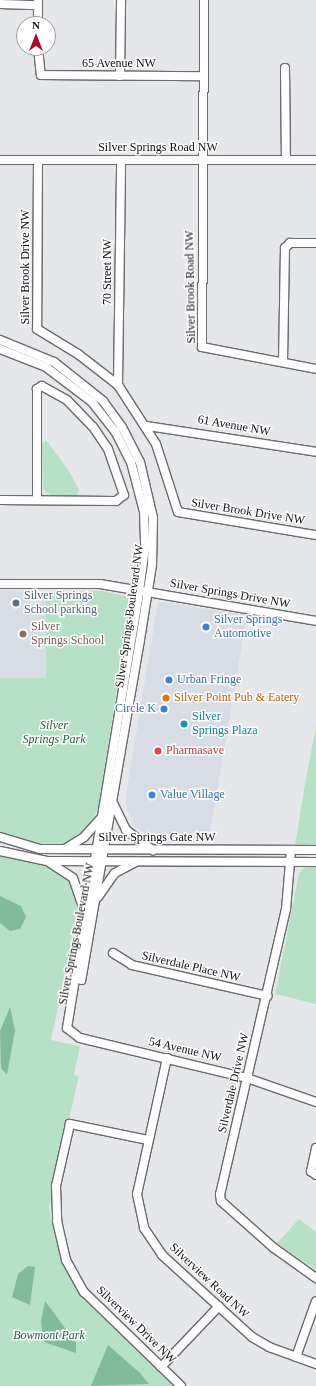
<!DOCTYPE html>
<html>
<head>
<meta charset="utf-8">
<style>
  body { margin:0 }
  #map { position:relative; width:316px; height:1386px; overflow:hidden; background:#e6e7ea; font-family:Georgia,serif }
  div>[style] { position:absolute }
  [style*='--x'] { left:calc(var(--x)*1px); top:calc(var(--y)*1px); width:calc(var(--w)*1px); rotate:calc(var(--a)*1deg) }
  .built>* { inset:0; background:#d8dce5; transform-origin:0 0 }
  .green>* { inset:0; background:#b7e1c7 }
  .forest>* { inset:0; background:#81bb99 }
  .roads { filter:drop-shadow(1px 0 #696a6c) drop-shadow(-1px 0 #696a6c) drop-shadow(0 1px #696a6c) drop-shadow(0 -1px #696a6c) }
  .minor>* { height:8px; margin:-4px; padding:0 4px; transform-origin:4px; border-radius:4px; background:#fff }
  .dots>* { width:11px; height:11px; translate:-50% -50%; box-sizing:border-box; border:2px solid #fff; border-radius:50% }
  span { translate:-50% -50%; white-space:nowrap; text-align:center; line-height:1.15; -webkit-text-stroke:3px #fff; paint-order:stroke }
  .street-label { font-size:12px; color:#0e0e0f }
  .service-label { font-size:12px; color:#4e5e75 }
  .left { translate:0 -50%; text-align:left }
  .shop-label { font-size:12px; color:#366cbe }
  .right { translate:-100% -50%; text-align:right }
  .education-label { font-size:12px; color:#785e54 }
  .food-label { font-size:12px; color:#c56008 }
  .culture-label { font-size:12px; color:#0d838f }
  .park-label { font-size:12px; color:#1e6140; font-style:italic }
  .health-label { font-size:12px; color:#be3a42 }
  .north { position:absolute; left:16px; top:16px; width:40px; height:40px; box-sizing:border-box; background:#fff; border:1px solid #9f9f9f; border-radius:50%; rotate:0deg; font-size:11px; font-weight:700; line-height:16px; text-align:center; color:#0e0e0f }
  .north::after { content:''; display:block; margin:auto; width:14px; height:18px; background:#a60b2b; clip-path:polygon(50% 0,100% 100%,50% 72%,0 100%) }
</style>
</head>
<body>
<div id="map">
  <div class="built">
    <i style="left:0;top:591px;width:46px;height:87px"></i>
    <i style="clip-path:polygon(158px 602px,247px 615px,209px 839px,148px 836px,136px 827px,127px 810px,126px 795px)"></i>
  </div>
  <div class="green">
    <i style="clip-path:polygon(46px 440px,69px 471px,79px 490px,77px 495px,50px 495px,43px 489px,42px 444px)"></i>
    <i style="clip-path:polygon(46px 591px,102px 591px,126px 596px,131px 601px,98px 809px,88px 829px,63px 844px,30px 843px,0 832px,0 678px,46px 678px)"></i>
    <i style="clip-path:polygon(316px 726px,316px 845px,295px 845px,305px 784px)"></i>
    <i style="clip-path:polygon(0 856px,54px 868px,69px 880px,80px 904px,51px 1040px,80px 1046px,74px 1075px,79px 1076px,49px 1207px,61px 1261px,82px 1298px,174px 1386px,0 1386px)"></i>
    <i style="clip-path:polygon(316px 866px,316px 1004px,275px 994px,299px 874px,303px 868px)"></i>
    <i style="clip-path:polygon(299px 1219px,316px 1232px,316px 1270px,277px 1243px)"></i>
  </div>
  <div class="forest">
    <i style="clip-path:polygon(0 896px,21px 906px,26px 917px,20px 929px,10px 931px,0 923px)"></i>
    <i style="clip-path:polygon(10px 1007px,15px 1030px,7px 1075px,1px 1068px,0 1031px)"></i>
    <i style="clip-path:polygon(28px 1266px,35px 1267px,30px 1305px,12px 1297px,18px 1274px)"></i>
    <i style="clip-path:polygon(45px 1301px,76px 1343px,76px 1353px,44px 1342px,41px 1322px)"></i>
    <i style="clip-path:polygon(108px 1345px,140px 1373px,149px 1384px,91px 1386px)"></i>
  </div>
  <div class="roads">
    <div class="minor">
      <i style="--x:204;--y:0;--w:347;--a:90.3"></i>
      <i style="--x:202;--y:347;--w:116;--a:10.9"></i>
      <i style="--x:38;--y:1;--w:23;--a:90"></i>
      <i style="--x:0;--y:4;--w:38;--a:2"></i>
      <i style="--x:38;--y:48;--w:27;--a:84"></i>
      <i style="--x:41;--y:75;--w:162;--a:0.4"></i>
      <i style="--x:285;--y:68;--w:92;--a:89.4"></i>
      <i style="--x:120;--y:76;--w:76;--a:-89.2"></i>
      <i style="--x:0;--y:160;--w:316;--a:0"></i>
      <i style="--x:38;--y:160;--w:169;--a:90.3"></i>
      <i style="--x:37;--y:329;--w:48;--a:31.4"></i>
      <i style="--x:78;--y:354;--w:51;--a:37.8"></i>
      <i style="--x:118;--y:385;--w:70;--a:57.2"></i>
      <i style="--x:156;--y:444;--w:71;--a:72.1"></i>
      <i style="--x:178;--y:512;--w:140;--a:9.5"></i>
      <i style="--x:0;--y:340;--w:58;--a:22.2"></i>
      <i style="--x:54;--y:362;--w:63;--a:38.5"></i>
      <i style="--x:103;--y:401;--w:32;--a:54"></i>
      <i style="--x:122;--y:427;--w:39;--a:63"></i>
      <i style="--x:140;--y:462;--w:57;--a:76.9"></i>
      <i style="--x:153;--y:518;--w:47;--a:91.2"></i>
      <i style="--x:152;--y:565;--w:76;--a:99.1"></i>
      <i style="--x:140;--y:640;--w:345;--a:99.8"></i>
      <i style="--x:0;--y:349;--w:49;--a:21.4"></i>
      <i style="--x:46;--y:367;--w:58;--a:37.3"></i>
      <i style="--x:92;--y:402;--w:37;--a:52"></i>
      <i style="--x:115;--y:431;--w:35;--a:63"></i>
      <i style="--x:131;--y:462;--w:52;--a:75.4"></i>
      <i style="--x:144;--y:512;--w:36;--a:88"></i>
      <i style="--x:145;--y:548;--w:51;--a:97.8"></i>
      <i style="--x:138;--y:599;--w:435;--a:99.4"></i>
      <i style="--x:67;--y:1028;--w:16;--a:38"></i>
      <i style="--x:80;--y:1038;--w:172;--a:13.5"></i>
      <i style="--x:247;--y:1078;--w:73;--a:19.2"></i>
      <i style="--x:283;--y:362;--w:114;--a:-89"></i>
      <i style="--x:285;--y:248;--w:7;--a:-45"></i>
      <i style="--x:290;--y:243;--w:26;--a:0"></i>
      <i style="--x:118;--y:385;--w:225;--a:-89.2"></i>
      <i style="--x:147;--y:426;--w:171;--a:8.7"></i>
      <i style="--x:0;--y:500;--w:116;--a:0.5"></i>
      <i style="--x:116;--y:501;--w:10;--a:-37"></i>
      <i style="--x:124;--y:495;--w:49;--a:-109.2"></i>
      <i style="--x:108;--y:449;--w:27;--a:-124"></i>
      <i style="--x:93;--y:427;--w:37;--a:-134"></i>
      <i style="--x:67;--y:400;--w:29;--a:-151"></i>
      <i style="--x:42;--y:386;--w:6;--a:149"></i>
      <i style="--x:37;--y:389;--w:111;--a:90"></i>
      <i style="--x:0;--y:584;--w:100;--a:0"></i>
      <i style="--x:100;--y:584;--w:219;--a:9.7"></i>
      <i style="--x:113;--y:803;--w:30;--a:64"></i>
      <i style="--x:126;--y:830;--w:34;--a:37"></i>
      <i style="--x:0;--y:837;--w:42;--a:16.7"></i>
      <i style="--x:40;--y:849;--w:276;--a:0.2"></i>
      <i style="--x:65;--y:849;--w:22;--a:-32"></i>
      <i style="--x:84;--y:837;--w:25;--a:-48"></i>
      <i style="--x:291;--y:850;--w:59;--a:94.8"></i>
      <i style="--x:286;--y:909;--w:293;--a:103"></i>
      <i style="--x:220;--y:1194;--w:7;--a:82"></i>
      <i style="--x:221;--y:1201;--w:71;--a:41.6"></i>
      <i style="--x:274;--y:1248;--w:52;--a:35.5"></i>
      <i style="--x:0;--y:851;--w:48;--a:12"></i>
      <i style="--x:47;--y:861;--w:269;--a:0.2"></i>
      <i style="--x:50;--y:863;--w:27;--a:33"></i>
      <i style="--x:73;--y:878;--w:34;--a:71"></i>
      <i style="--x:98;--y:897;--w:29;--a:-55"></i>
      <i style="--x:115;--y:873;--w:24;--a:-28"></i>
      <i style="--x:113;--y:953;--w:22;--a:32"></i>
      <i style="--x:132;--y:965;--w:139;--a:12.9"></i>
      <i style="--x:167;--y:1058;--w:139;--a:102.4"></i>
      <i style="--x:137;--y:1194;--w:35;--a:78"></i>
      <i style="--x:144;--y:1228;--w:32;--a:56"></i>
      <i style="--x:162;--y:1255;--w:122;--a:42.3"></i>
      <i style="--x:252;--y:1337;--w:20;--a:30"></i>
      <i style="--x:269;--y:1347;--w:50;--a:19.9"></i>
      <i style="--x:148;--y:1140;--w:80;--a:-168.4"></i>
      <i style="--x:70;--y:1124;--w:64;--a:102.7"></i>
      <i style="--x:56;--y:1186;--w:35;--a:88"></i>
      <i style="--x:57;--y:1221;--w:40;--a:77"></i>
      <i style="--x:66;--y:1260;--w:37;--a:61"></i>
      <i style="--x:84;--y:1292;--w:135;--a:44.1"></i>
      <i style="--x:316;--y:1148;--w:24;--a:102"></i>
      <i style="--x:311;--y:1171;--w:6;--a:39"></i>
      <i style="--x:296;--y:1357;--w:59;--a:-70.3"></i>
      <i style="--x:161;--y:1367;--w:84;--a:-46.4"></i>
    </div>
  </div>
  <div class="dots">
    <i style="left:16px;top:603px;background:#5c6f8a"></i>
    <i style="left:206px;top:627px;background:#3f7fe0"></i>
    <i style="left:23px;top:634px;background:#8d6e63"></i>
    <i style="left:169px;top:680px;background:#3f7fe0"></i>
    <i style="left:166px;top:698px;background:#e8710a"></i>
    <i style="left:164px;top:709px;background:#3f7fe0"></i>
    <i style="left:184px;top:724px;background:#0f9aa8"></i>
    <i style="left:158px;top:751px;background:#e0444e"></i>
    <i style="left:152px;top:795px;background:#3f7fe0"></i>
  </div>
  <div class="street-label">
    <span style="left:119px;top:64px">65 Avenue NW</span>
    <span style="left:158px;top:148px">Silver Springs Road NW</span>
    <span style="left:26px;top:267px;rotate:-90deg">Silver Brook Drive NW</span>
    <span style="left:108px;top:272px;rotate:-90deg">70 Street NW</span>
    <span style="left:191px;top:287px;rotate:-91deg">Silver Brook Road NW</span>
    <span style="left:234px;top:426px;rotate:10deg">61 Avenue NW</span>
    <span style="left:248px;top:512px;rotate:9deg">Silver Brook Drive NW</span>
    <span style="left:230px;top:594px;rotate:10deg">Silver Springs Drive NW</span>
    <span style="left:130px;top:616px;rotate:-82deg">Silver Springs Boulevard NW</span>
    <span style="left:157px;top:838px">Silver Springs Gate NW</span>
    <span style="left:77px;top:934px;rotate:-79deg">Silver Springs Boulevard NW</span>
    <span style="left:191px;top:967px;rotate:13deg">Silverdale Place NW</span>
    <span style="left:185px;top:1050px;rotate:13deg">54 Avenue NW</span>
    <span style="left:234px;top:1083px;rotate:-77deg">Silverdale Drive NW</span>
    <span style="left:209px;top:1281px;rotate:43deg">Silverview Road NW</span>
    <span style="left:136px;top:1325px;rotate:44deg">Silverview Drive NW</span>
  </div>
  <div class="service-label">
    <span class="left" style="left:24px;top:603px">Silver Springs<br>School parking</span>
  </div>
  <div class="shop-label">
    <span class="left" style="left:214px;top:627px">Silver Springs<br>Automotive</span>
    <span class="left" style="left:177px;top:680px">Urban Fringe</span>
    <span class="right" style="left:156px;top:709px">Circle K</span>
    <span class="left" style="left:160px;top:795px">Value Village</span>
  </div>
  <div class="education-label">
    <span class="left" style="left:31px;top:634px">Silver<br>Springs School</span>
  </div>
  <div class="food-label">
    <span class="left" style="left:174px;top:698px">Silver Point Pub &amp; Eatery</span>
  </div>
  <div class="culture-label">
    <span class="left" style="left:192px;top:724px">Silver<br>Springs Plaza</span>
  </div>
  <div class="park-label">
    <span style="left:54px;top:733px">Silver<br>Springs Park</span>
    <span style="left:49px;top:1336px">Bowmont Park</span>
  </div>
  <div class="health-label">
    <span class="left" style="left:166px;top:751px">Pharmasave</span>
  </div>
  <div class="north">N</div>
</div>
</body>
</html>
